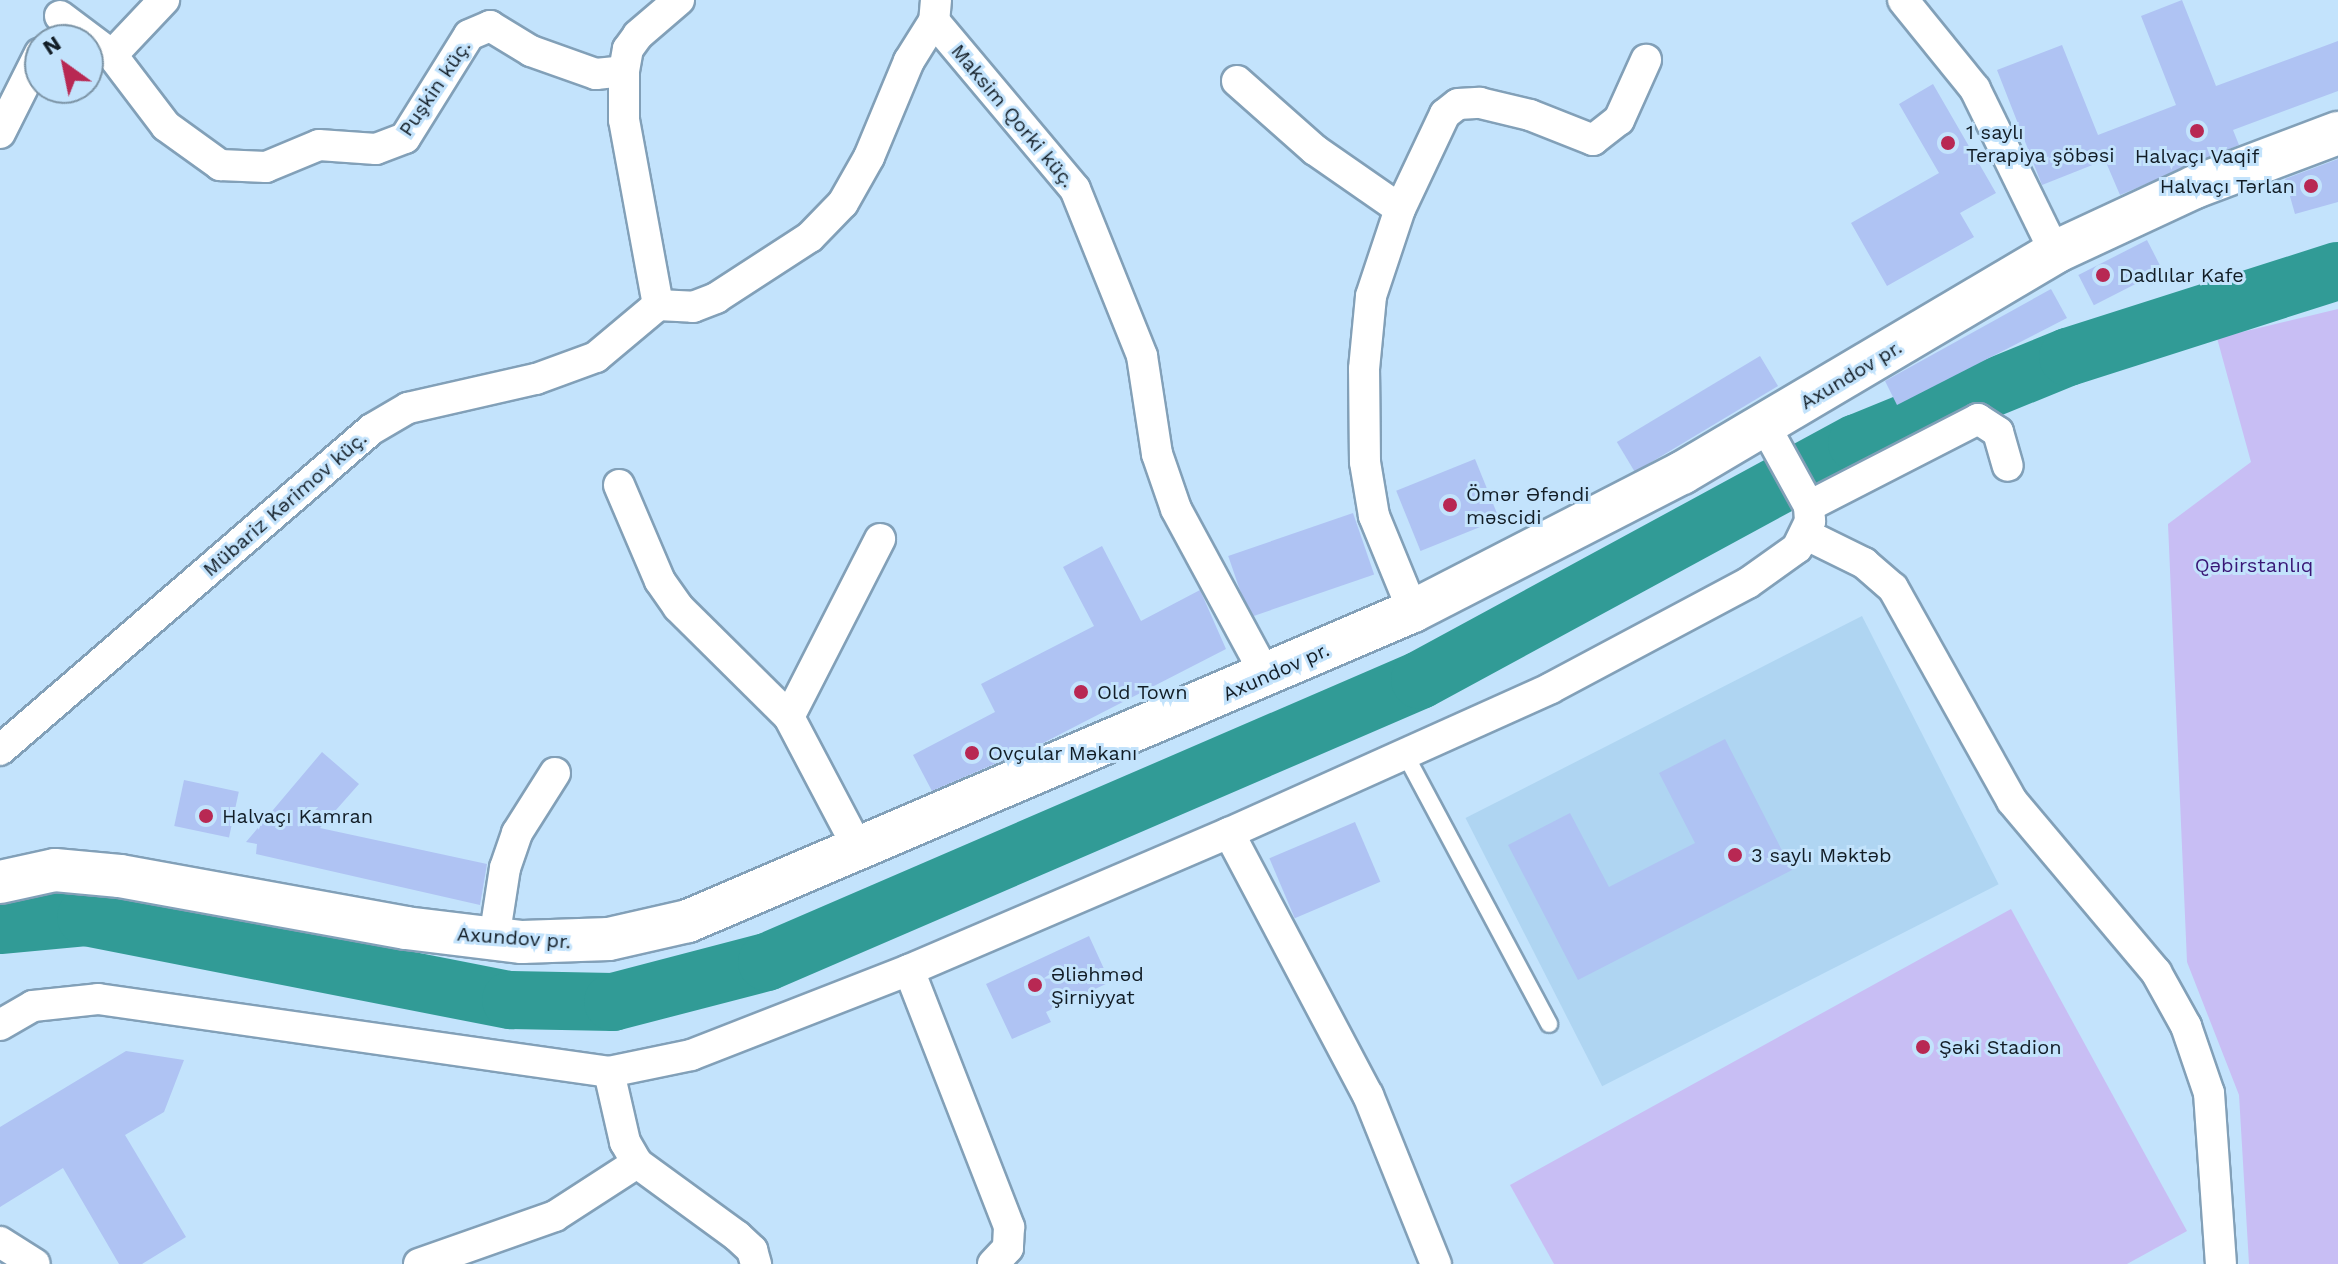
<!DOCTYPE html>
<html>
<head>
<meta charset="utf-8">
<style>
  body { margin:0 }
  #map { position:relative; width:2338px; height:1264px; overflow:hidden; background:#c3e3fc; font-family:"Work Sans",sans-serif }
  div>[style] { position:absolute }
  [style*='--x'] { left:calc(var(--x)*1px); top:calc(var(--y)*1px); width:calc(var(--w)*1px); rotate:calc(var(--a)*1deg) }
  .built>* { inset:0; background:#afd5f2; transform-origin:0 0 }
  .green>* { inset:0; background:#c8bef4 }
  .river>* { height:58px; margin:-29px; padding:0 29px; transform-origin:29px; border-radius:29px; background:#319b96 }
  .building>* { inset:0; background:#afc3f3; transform-origin:0 0 }
  .roads { filter:drop-shadow(2px 0 #82a0b8) drop-shadow(-2px 0 #82a0b8) drop-shadow(0 2px #82a0b8) drop-shadow(0 -2px #82a0b8) }
  .lane>* { height:16px; margin:-8px; padding:0 8px; transform-origin:8px; border-radius:8px; background:#fff }
  .street>* { height:30px; margin:-15px; padding:0 15px; transform-origin:15px; border-radius:15px; background:#fff }
  .secondary>* { height:42px; margin:-21px; padding:0 21px; transform-origin:21px; border-radius:21px; background:#fff }
  .dots>* { width:22px; height:22px; translate:-50% -50%; box-sizing:border-box; border:4px solid #c3e3fc; border-radius:50% }
  span { translate:-50% -50%; white-space:nowrap; text-align:center; line-height:1.15; -webkit-text-stroke:6px #c3e3fc; paint-order:stroke }
  .street-label { font-size:20px; color:#121d26 }
  .poi-label { font-size:20px; color:#121d26 }
  .left { translate:0 -50%; text-align:left }
  .right { translate:-100% -50%; text-align:right }
  .park-label { font-size:20px; color:#391776 }
  .north { position:absolute; left:24px; top:24px; width:80px; height:80px; box-sizing:border-box; background:#c3e3fc; border:2px solid #7c94a6; border-radius:50%; rotate:327deg; font-size:22px; font-weight:700; line-height:32px; text-align:center; color:#121d26 }
  .north::after { content:''; display:block; margin:auto; width:28px; height:36px; background:#b82853; clip-path:polygon(50% 0,100% 100%,50% 72%,0 100%) }
</style>
</head>
<body>
<div id="map">
  <div class="built">
    <i style="left:1862px;top:616px;width:301px;height:445px;rotate:63deg"></i>
  </div>
  <div class="green">
    <i style="clip-path:polygon(2338px 309px,2338px 1264px,2249px 1264px,2239px 1095px,2187px 962px,2168px 524px,2251px 462px,2217px 338px)"></i>
    <i style="clip-path:polygon(2011px 909px,2187px 1231px,2127px 1264px,1554px 1264px,1510px 1185px)"></i>
  </div>
  <div class="river">
    <i style="--x:0;--y:925;--w:86;--a:-5.3"></i>
    <i style="--x:86;--y:917;--w:433;--a:11.1"></i>
    <i style="--x:511;--y:1000;--w:102;--a:1.1"></i>
    <i style="--x:613;--y:1002;--w:159;--a:-14.6"></i>
    <i style="--x:767;--y:962;--w:711;--a:-23.36"></i>
    <i style="--x:1420;--y:680;--w:497;--a:-28.5"></i>
    <i style="--x:1857;--y:443;--w:228;--a:-22.2"></i>
    <i style="--x:2068;--y:357;--w:283;--a:-17.7"></i>
  </div>
  <div class="building">
    <i style="clip-path:polygon(2182px 0,2216px 86px,2338px 41px,2338px 91px,2233px 130px,2239px 145px,2120px 195px,2105px 160px,2042px 185px,1997px 70px,2062px 45px,2098px 135px,2176px 105px,2141px 16px)"></i>
    <i style="clip-path:polygon(1933px 84px,1996px 193px,1960px 213px,1974px 237px,1887px 286px,1851px 223px,1939px 173px,1899px 104px)"></i>
    <i style="clip-path:polygon(2338px 159px,2338px 202px,2295px 214px,2285px 179px)"></i>
    <i style="left:2147px;top:240px;width:34px;height:77px;rotate:63deg"></i>
    <i style="clip-path:polygon(2051px 289px,2067px 318px,1897px 405px,1885px 381px)"></i>
    <i style="left:1760px;top:356px;width:35px;height:167px;rotate:59deg"></i>
    <i style="left:1475px;top:459px;width:65px;height:85px;rotate:68deg"></i>
    <i style="left:1353px;top:513px;width:65px;height:132px;rotate:71deg"></i>
    <i style="clip-path:polygon(1102px 546px,1141px 621px,1200px 590px,1226px 649px,1043px 743px,932px 791px,913px 755px,995px 712px,981px 684px,1094px 626px,1063px 567px)"></i>
    <i style="clip-path:polygon(1725px 739px,1792px 870px,1578px 980px,1508px 845px,1570px 813px,1609px 887px,1695px 843px,1659px 773px)"></i>
    <i style="clip-path:polygon(322px 752px,359px 784px,320px 828px,487px 864px,480px 905px,256px 854px,257px 844px,246px 842px)"></i>
    <i style="left:184px;top:780px;width:56px;height:47px;rotate:12deg"></i>
    <i style="left:1355px;top:822px;width:65px;height:93px;rotate:67deg"></i>
    <i style="clip-path:polygon(1089px 936px,1110px 982px,1046px 1012px,1051px 1022px,1012px 1039px,986px 984px)"></i>
    <i style="clip-path:polygon(126px 1051px,184px 1060px,164px 1112px,125px 1135px,186px 1237px,142px 1264px,119px 1264px,63px 1168px,0 1207px,0 1127px)"></i>
  </div>
  <div class="roads">
    <div class="lane">
      <i style="--x:1405;--y:754;--w:306;--a:61.9"></i>
    </div>
    <div class="street">
      <i style="--x:936;--y:0;--w:21;--a:95"></i>
      <i style="--x:934;--y:21;--w:219;--a:50"></i>
      <i style="--x:1075;--y:189;--w:180;--a:68.1"></i>
      <i style="--x:1142;--y:356;--w:99;--a:81.3"></i>
      <i style="--x:1157;--y:454;--w:58;--a:70.9"></i>
      <i style="--x:1176;--y:509;--w:191;--a:61.6"></i>
      <i style="--x:1903;--y:0;--w:114;--a:51"></i>
      <i style="--x:1975;--y:89;--w:182;--a:63.9"></i>
      <i style="--x:60;--y:16;--w:65;--a:36.9"></i>
      <i style="--x:112;--y:55;--w:89;--a:52.7"></i>
      <i style="--x:166;--y:126;--w:67;--a:35.8"></i>
      <i style="--x:220;--y:165;--w:46;--a:2.5"></i>
      <i style="--x:266;--y:167;--w:57;--a:-22.5"></i>
      <i style="--x:319;--y:145;--w:57;--a:4"></i>
      <i style="--x:376;--y:149;--w:31;--a:-21"></i>
      <i style="--x:405;--y:138;--w:121;--a:-58.1"></i>
      <i style="--x:469;--y:35;--w:23;--a:-23"></i>
      <i style="--x:490;--y:26;--w:48;--a:31.4"></i>
      <i style="--x:531;--y:51;--w:69;--a:19.5"></i>
      <i style="--x:596;--y:74;--w:28;--a:-6"></i>
      <i style="--x:112;--y:55;--w:76;--a:-46.6"></i>
      <i style="--x:1237;--y:81;--w:104;--a:41.5"></i>
      <i style="--x:1315;--y:150;--w:103;--a:34.8"></i>
      <i style="--x:0;--y:133;--w:89;--a:-63.4"></i>
      <i style="--x:658;--y:305;--w:188;--a:-100.4"></i>
      <i style="--x:624;--y:120;--w:49;--a:-90"></i>
      <i style="--x:624;--y:71;--w:22;--a:-80"></i>
      <i style="--x:628;--y:49;--w:17;--a:-54"></i>
      <i style="--x:638;--y:35;--w:54;--a:-40.5"></i>
      <i style="--x:619;--y:485;--w:104;--a:66.9"></i>
      <i style="--x:660;--y:581;--w:32;--a:55"></i>
      <i style="--x:678;--y:607;--w:156;--a:44.7"></i>
      <i style="--x:789;--y:717;--w:150;--a:62.2"></i>
      <i style="--x:1809;--y:506;--w:190;--a:-27.2"></i>
      <i style="--x:1978;--y:419;--w:24;--a:33"></i>
      <i style="--x:1998;--y:432;--w:35;--a:74"></i>
      <i style="--x:1807;--y:535;--w:64;--a:26.2"></i>
      <i style="--x:1864;--y:563;--w:38;--a:41"></i>
      <i style="--x:1893;--y:588;--w:244;--a:60.8"></i>
      <i style="--x:2012;--y:801;--w:224;--a:49.9"></i>
      <i style="--x:2156;--y:972;--w:62;--a:60.9"></i>
      <i style="--x:2186;--y:1026;--w:71;--a:71.1"></i>
      <i style="--x:2209;--y:1093;--w:171;--a:86"></i>
      <i style="--x:1413;--y:611;--w:103;--a:-112.3"></i>
      <i style="--x:1374;--y:516;--w:55;--a:-99.5"></i>
      <i style="--x:1365;--y:462;--w:93;--a:-90.6"></i>
      <i style="--x:1364;--y:369;--w:73;--a:-84.5"></i>
      <i style="--x:1371;--y:296;--w:92;--a:-71.6"></i>
      <i style="--x:1400;--y:209;--w:105;--a:-64.7"></i>
      <i style="--x:1445;--y:114;--w:16;--a:-38"></i>
      <i style="--x:1458;--y:104;--w:22;--a:-3"></i>
      <i style="--x:1480;--y:103;--w:51;--a:13.5"></i>
      <i style="--x:1530;--y:115;--w:68;--a:21.6"></i>
      <i style="--x:1593;--y:140;--w:33;--a:-38"></i>
      <i style="--x:1619;--y:120;--w:66;--a:-65.8"></i>
      <i style="--x:789;--y:717;--w:200;--a:-62.9"></i>
      <i style="--x:0;--y:750;--w:491;--a:-40.8"></i>
      <i style="--x:372;--y:429;--w:42;--a:-30.3"></i>
      <i style="--x:408;--y:408;--w:131;--a:-12.8"></i>
      <i style="--x:536;--y:379;--w:64;--a:-20.1"></i>
      <i style="--x:596;--y:357;--w:81;--a:-40"></i>
      <i style="--x:658;--y:305;--w:35;--a:3"></i>
      <i style="--x:693;--y:307;--w:25;--a:-21"></i>
      <i style="--x:716;--y:298;--w:112;--a:-33"></i>
      <i style="--x:810;--y:237;--w:47;--a:-45.9"></i>
      <i style="--x:843;--y:203;--w:53;--a:-60.5"></i>
      <i style="--x:869;--y:157;--w:104;--a:-67.4"></i>
      <i style="--x:909;--y:61;--w:47;--a:-58"></i>
      <i style="--x:1229;--y:833;--w:297;--a:62.1"></i>
      <i style="--x:1368;--y:1095;--w:182;--a:68.1"></i>
      <i style="--x:494;--y:939;--w:72;--a:-81.2"></i>
      <i style="--x:505;--y:868;--w:37;--a:-71"></i>
      <i style="--x:517;--y:833;--w:71;--a:-57.7"></i>
      <i style="--x:909;--y:970;--w:276;--a:68.7"></i>
      <i style="--x:1009;--y:1227;--w:21;--a:93"></i>
      <i style="--x:1008;--y:1248;--w:22;--a:133"></i>
      <i style="--x:0;--y:1025;--w:38;--a:-30"></i>
      <i style="--x:33;--y:1006;--w:65;--a:-6.1"></i>
      <i style="--x:98;--y:999;--w:516;--a:8.13"></i>
      <i style="--x:609;--y:1072;--w:84;--a:-11.7"></i>
      <i style="--x:691;--y:1055;--w:234;--a:-21.3"></i>
      <i style="--x:909;--y:970;--w:348;--a:-23.2"></i>
      <i style="--x:1229;--y:833;--w:353;--a:-24.2"></i>
      <i style="--x:1551;--y:688;--w:223;--a:-28.1"></i>
      <i style="--x:1748;--y:583;--w:60;--a:-35.5"></i>
      <i style="--x:1797;--y:548;--w:30;--a:-64"></i>
      <i style="--x:1810;--y:521;--w:15;--a:-94"></i>
      <i style="--x:1809;--y:506;--w:91;--a:-118.8"></i>
      <i style="--x:609;--y:1072;--w:72;--a:77.1"></i>
      <i style="--x:625;--y:1142;--w:24;--a:60"></i>
      <i style="--x:637;--y:1163;--w:124;--a:36.1"></i>
      <i style="--x:737;--y:1236;--w:21;--a:43"></i>
      <i style="--x:752;--y:1250;--w:15;--a:74"></i>
      <i style="--x:0;--y:1242;--w:41;--a:32.2"></i>
      <i style="--x:419;--y:1264;--w:144;--a:-19.4"></i>
      <i style="--x:555;--y:1216;--w:98;--a:-32.9"></i>
    </div>
    <div class="secondary">
      <i style="--x:0;--y:882;--w:56;--a:-12.3"></i>
      <i style="--x:55;--y:870;--w:65;--a:5.3"></i>
      <i style="--x:120;--y:876;--w:291;--a:10.3"></i>
      <i style="--x:406;--y:928;--w:117;--a:6.9"></i>
      <i style="--x:522;--y:942;--w:87;--a:-2"></i>
      <i style="--x:609;--y:939;--w:81;--a:-12.8"></i>
      <i style="--x:688;--y:921;--w:788;--a:-23.15"></i>
      <i style="--x:1413;--y:611;--w:302;--a:-27.2"></i>
      <i style="--x:1682;--y:473;--w:434;--a:-30.6"></i>
      <i style="--x:2055;--y:252;--w:154;--a:-24.9"></i>
      <i style="--x:2195;--y:187;--w:153;--a:-20.7"></i>
    </div>
  </div>
  <div class="dots">
    <i style="left:2197px;top:131px;background:#b82853"></i>
    <i style="left:1948px;top:143px;background:#b82853"></i>
    <i style="left:2311px;top:186px;background:#b82853"></i>
    <i style="left:2103px;top:275px;background:#b82853"></i>
    <i style="left:1450px;top:505px;background:#b82853"></i>
    <i style="left:1081px;top:692px;background:#b82853"></i>
    <i style="left:972px;top:753px;background:#b82853"></i>
    <i style="left:206px;top:816px;background:#b82853"></i>
    <i style="left:1735px;top:855px;background:#b82853"></i>
    <i style="left:1035px;top:985px;background:#b82853"></i>
    <i style="left:1923px;top:1047px;background:#b82853"></i>
  </div>
  <div class="street-label">
    <span style="left:435px;top:88px;rotate:-56deg">Puşkin küç.</span>
    <span style="left:1013px;top:116px;rotate:50deg">Maksim Qorki küç.</span>
    <span style="left:1851px;top:375px;rotate:-31deg">Axundov pr.</span>
    <span style="left:285px;top:504px;rotate:-41deg">Mübariz Kərimov küç.</span>
    <span style="left:1276px;top:672px;rotate:-24deg">Axundov pr.</span>
    <span style="left:514px;top:938px;rotate:4deg">Axundov pr.</span>
  </div>
  <div class="poi-label">
    <span class="left" style="left:1966px;top:144px">1 saylı<br>Terapiya şöbəsi</span>
    <span style="left:2197px;top:156px">Halvaçı Vaqif</span>
    <span class="right" style="left:2295px;top:186px">Halvaçı Tərlan</span>
    <span class="left" style="left:2119px;top:275px">Dadlılar Kafe</span>
    <span class="left" style="left:1466px;top:506px">Ömər Əfəndi<br>məscidi</span>
    <span class="left" style="left:1097px;top:692px">Old Town</span>
    <span class="left" style="left:988px;top:753px">Ovçular Məkanı</span>
    <span class="left" style="left:222px;top:816px">Halvaçı Kamran</span>
    <span class="left" style="left:1751px;top:855px">3 saylı Məktəb</span>
    <span class="left" style="left:1051px;top:986px">Əliəhməd<br>Şirniyyat</span>
    <span class="left" style="left:1939px;top:1047px">Şəki Stadion</span>
  </div>
  <div class="park-label">
    <span style="left:2254px;top:565px">Qəbirstanlıq</span>
  </div>
  <div class="north">N</div>
</div>
</body>
</html>
